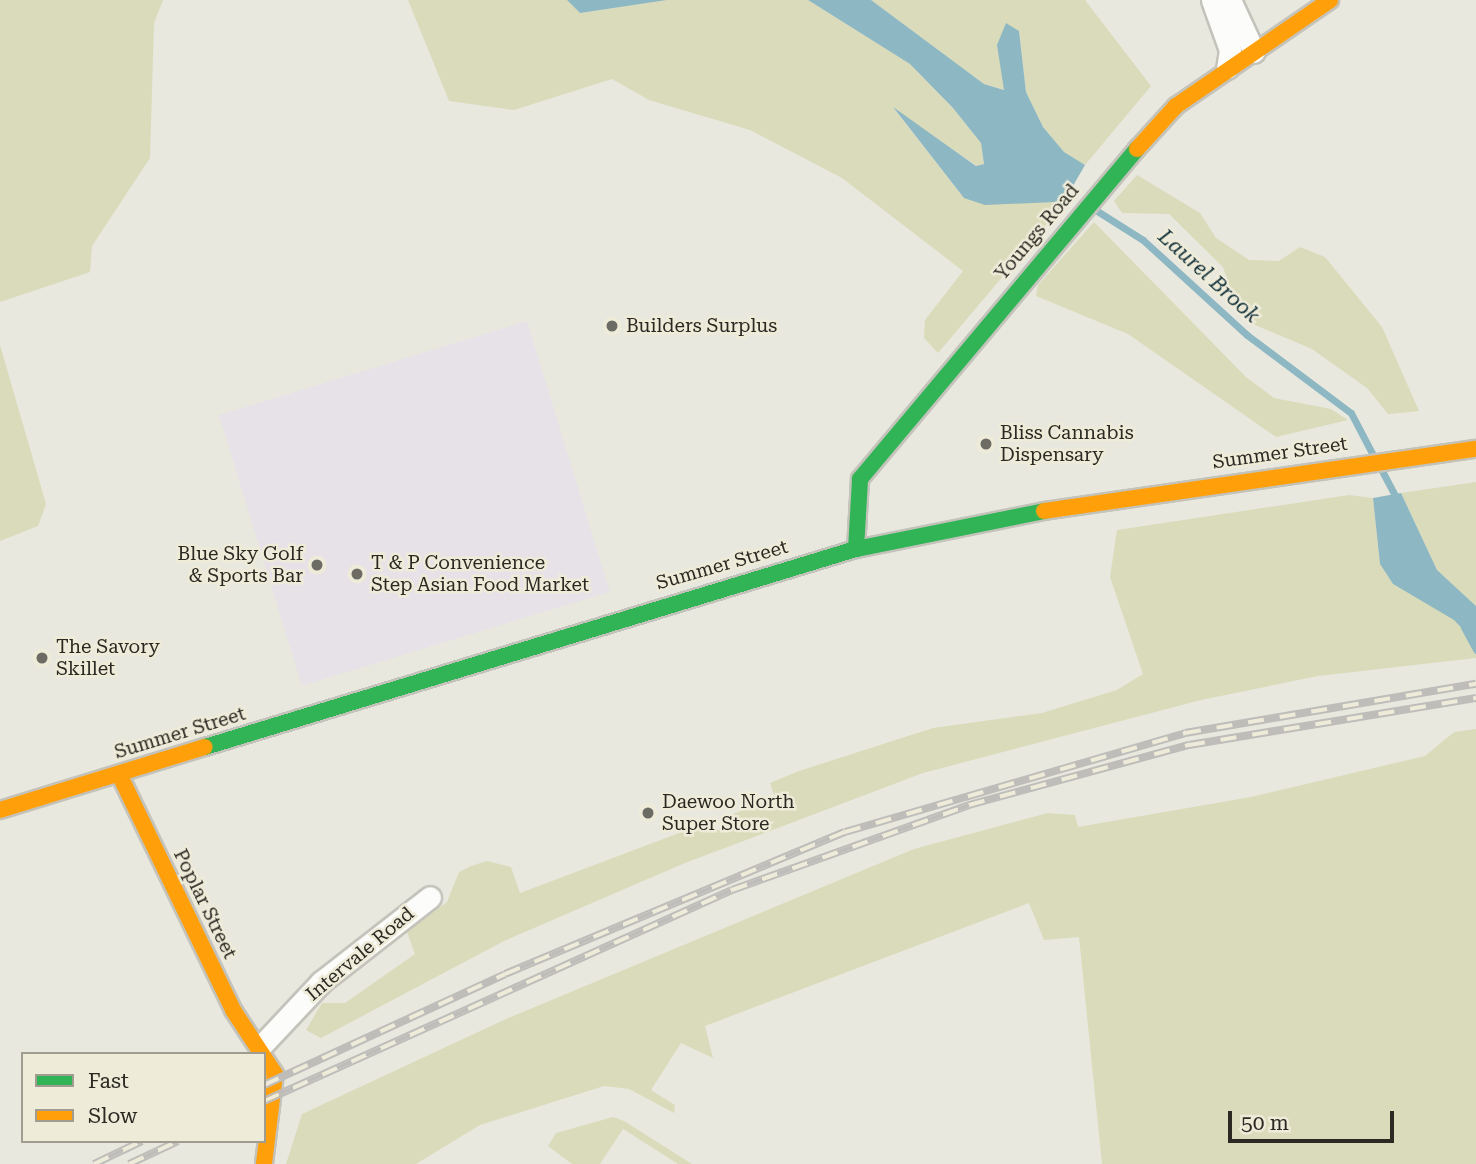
<!DOCTYPE html>
<html>
<head>
<meta charset="utf-8">
<style>
  body { margin:0 }
  #map { position:relative; width:1476px; height:1164px; overflow:hidden; background:#e9e8de; font-family:"Roboto Serif",serif }
  div>[style] { position:absolute }
  [style*='--x'] { left:calc(var(--x)*1px); top:calc(var(--y)*1px); width:calc(var(--w)*1px); rotate:calc(var(--a)*1deg) }
  .commercial>* { inset:0; background:#e7e1e8; transform-origin:0 0 }
  .green>* { inset:0; background:#dadbba }
  .water>* { inset:0; background:#8db7c2 }
  .stream>* { height:7px; margin:-3.5px; padding:0 3.5px; transform-origin:3.5px; border-radius:3.5px; background:#8db7c2 }
  .roads { filter:drop-shadow(2px 0 #c4c3bb) drop-shadow(-2px 0 #c4c3bb) drop-shadow(0 2px #c4c3bb) drop-shadow(0 -2px #c4c3bb) }
  .street>* { height:21px; margin:-10.5px; padding:0 10.5px; transform-origin:10.5px; border-radius:10.5px; background:#fcfcfa }
  .fast>* { height:16px; margin:-8px; padding:0 8px; transform-origin:8px; border-radius:8px; background:#30b455 }
  .slow>* { height:16px; margin:-8px; padding:0 8px; transform-origin:8px; border-radius:8px; background:#ff9f0a }
  .rail>* { height:8px; margin-top:-4px; transform-origin:0; background:repeating-linear-gradient(90deg,#eeebd9 0 16px,#bebdba 0 32px); box-sizing:border-box; border-block:2px solid #bebdba }
  .dots>* { width:19px; height:19px; translate:-50% -50%; box-sizing:border-box; border:4px solid #eeebd9; border-radius:50% }
  span { translate:-50% -50%; white-space:nowrap; text-align:center; line-height:1.15; -webkit-text-stroke:5px #eeebd9; paint-order:stroke }
  .street-label { font-size:19px; color:#2a2922 }
  .poi-label { font-size:19px; color:#2a2922 }
  .left { translate:0 -50%; text-align:left }
  .right { translate:-100% -50%; text-align:right }
  .water-label { font-size:21px; color:#14323b; font-style:italic }
  .legend { position:absolute; left:21px; top:1052px; width:245px; height:91px; box-sizing:border-box; background:#eeebd9; border:2px solid #a09d90; margin:0; padding:9px 12px; list-style:none; font-size:21px; color:#2a2922 }
  .legend li { display:flex; align-items:center; gap:14px; height:35px }
  .legend b { width:35px; border:2px solid #a09d90 }
  .scale { position:absolute; left:1228px; top:1111px; width:166px; height:32px; box-sizing:border-box; border:4px solid #2a2922; border-top:0; padding-left:9px; font-size:21px; line-height:24px; white-space:nowrap; color:#2a2922; -webkit-text-stroke:5px #eeebd9; paint-order:stroke }
</style>
</head>
<body>
<div id="map">
  <div class="commercial">
    <i style="left:527px;top:321px;width:283px;height:322px;rotate:73deg"></i>
  </div>
  <div class="green">
    <i style="clip-path:polygon(0 0,163px 0,154px 23px,150px 158px,92px 246px,90px 272px,0 302px)"></i>
    <i style="clip-path:polygon(408px 0,567px 0,580px 13px,667px 0,808px 0,910px 64px,953px 108px,981px 143px,984px 164px,977px 166px,894px 109px,964px 198px,1054px 202px,1059px 210px,938px 353px,924px 338px,925px 320px,963px 271px,842px 178px,750px 130px,649px 100px,612px 79px,514px 110px,449px 101px)"></i>
    <i style="clip-path:polygon(871px 0,1085px 0,1151px 86px,1085px 165px,1064px 152px,1043px 127px,1026px 92px,1019px 31px,1005px 90px,984px 84px)"></i>
    <i style="clip-path:polygon(1137px 175px,1200px 213px,1216px 238px,1249px 260px,1279px 261px,1300px 247px,1325px 257px,1382px 327px,1419px 411px,1388px 414px,1367px 388px,1312px 349px,1255px 325px,1236px 304px,1223px 267px,1169px 214px,1122px 213px,1114px 201px)"></i>
    <i style="clip-path:polygon(1094px 222px,1246px 377px,1274px 398px,1331px 409px,1348px 420px,1276px 437px,1128px 334px,1036px 296px,1038px 285px)"></i>
    <i style="clip-path:polygon(0 345px,46px 504px,38px 526px,0 541px)"></i>
    <i style="clip-path:polygon(1476px 482px,1476px 606px,1437px 570px,1401px 493px)"></i>
    <i style="clip-path:polygon(1349px 495px,1373px 498px,1380px 564px,1393px 584px,1455px 620px,1476px 643px,1476px 658px,1318px 676px,1201px 700px,923px 773px,685px 863px,504px 941px,321px 1038px,306px 1030px,322px 1003px,345px 1003px,415px 954px,407px 932px,447px 902px,459px 872px,471px 866px,487px 861px,511px 867px,520px 893px,711px 821px,716px 831px,726px 826px,722px 818px,775px 798px,770px 783px,799px 771px,933px 728px,1042px 713px,1117px 690px,1143px 674px,1110px 577px,1117px 530px)"></i>
    <i style="clip-path:polygon(1476px 729px,1476px 1164px,1102px 1164px,1079px 937px,1044px 940px,1029px 903px,705px 1026px,713px 1058px,681px 1043px,651px 1090px,675px 1105px,674px 1113px,629px 1089px,604px 1086px,480px 1125px,416px 1164px,286px 1164px,302px 1114px,506px 1019px,914px 849px,1048px 813px,1075px 815px,1078px 827px,1251px 797px,1425px 756px,1454px 732px)"></i>
    <i style="clip-path:polygon(613px 1117px,624px 1121px,692px 1164px,678px 1164px,623px 1129px,600px 1164px,572px 1164px,548px 1146px,556px 1133px)"></i>
  </div>
  <div class="water">
    <i style="clip-path:polygon(567px 0,667px 0,580px 13px)"></i>
    <i style="clip-path:polygon(808px 0,871px 0,984px 84px,1004px 90px,997px 45px,1006px 23px,1019px 31px,1026px 92px,1043px 127px,1064px 152px,1085px 165px,1059px 210px,1054px 202px,985px 205px,964px 198px,893px 107px,976px 166px,984px 164px,981px 143px,953px 108px,910px 64px)"></i>
    <i style="clip-path:polygon(1401px 493px,1437px 570px,1476px 606px,1476px 643px,1454px 620px,1393px 584px,1380px 564px,1373px 498px)"></i>
  </div>
  <div class="stream">
    <i style="--x:1094;--y:209;--w:58;--a:32.3"></i>
    <i style="--x:1143;--y:240;--w:141;--a:42.4"></i>
    <i style="--x:1247;--y:335;--w:130;--a:36.9"></i>
    <i style="--x:1351;--y:413;--w:47;--a:62.4"></i>
    <i style="--x:1381;--y:469;--w:36;--a:62"></i>
    <i style="--x:1464;--y:627;--w:26;--a:62"></i>
  </div>
  <div class="roads">
    <div class="street">
      <i style="--x:1212;--y:0;--w:53;--a:70.2"></i>
      <i style="--x:1230;--y:50;--w:18;--a:99"></i>
      <i style="--x:1230;--y:0;--w:57;--a:65.2"></i>
      <i style="--x:261;--y:1046;--w:88;--a:-46.8"></i>
      <i style="--x:321;--y:982;--w:138;--a:-37.9"></i>
    </div>
    <div class="fast">
      <i style="--x:856;--y:549;--w:70;--a:-86.7"></i>
      <i style="--x:860;--y:479;--w:431;--a:-50"></i>
      <i style="--x:205;--y:747;--w:680;--a:-16.92"></i>
      <i style="--x:856;--y:549;--w:192;--a:-11.4"></i>
    </div>
    <div class="slow">
      <i style="--x:1137;--y:149;--w:58;--a:-47.8"></i>
      <i style="--x:1176;--y:106;--w:187;--a:-34.5"></i>
      <i style="--x:1044;--y:511;--w:436;--a:-8.2"></i>
      <i style="--x:119;--y:774;--w:262;--a:64.2"></i>
      <i style="--x:233;--y:1010;--w:77;--a:56.7"></i>
      <i style="--x:275;--y:1074;--w:91;--a:97"></i>
      <i style="--x:0;--y:810;--w:214;--a:-17.1"></i>
    </div>
  </div>
  <div class="rail">
    <i style="--x:264;--y:1085;--w:265;--a:-24.7"></i>
    <i style="--x:505;--y:974;--w:368;--a:-22.7"></i>
    <i style="--x:845;--y:832;--w:354;--a:-16.2"></i>
    <i style="--x:1185;--y:733;--w:295;--a:-9.6"></i>
    <i style="--x:264;--y:1101;--w:513;--a:-24.27"></i>
    <i style="--x:732;--y:890;--w:252;--a:-19.7"></i>
    <i style="--x:969;--y:805;--w:228;--a:-15.3"></i>
    <i style="--x:1189;--y:745;--w:291;--a:-9.3"></i>
    <i style="--x:94;--y:1164;--w:53;--a:-25.6"></i>
    <i style="--x:129;--y:1164;--w:54;--a:-25.1"></i>
  </div>
  <div class="dots">
    <i style="left:612px;top:326px;background:#6d6c64"></i>
    <i style="left:986px;top:444px;background:#6d6c64"></i>
    <i style="left:317px;top:565px;background:#6d6c64"></i>
    <i style="left:357px;top:574px;background:#6d6c64"></i>
    <i style="left:42px;top:658px;background:#6d6c64"></i>
    <i style="left:648px;top:813px;background:#6d6c64"></i>
  </div>
  <div class="street-label">
    <span style="left:1037px;top:232px;rotate:-50deg">Youngs Road</span>
    <span style="left:1280px;top:453px;rotate:-8deg">Summer Street</span>
    <span style="left:722px;top:565px;rotate:-16deg">Summer Street</span>
    <span style="left:180px;top:733px;rotate:-17deg">Summer Street</span>
    <span style="left:205px;top:904px;rotate:64deg">Poplar Street</span>
    <span style="left:360px;top:954px;rotate:-40deg">Intervale Road</span>
  </div>
  <div class="poi-label">
    <span class="left" style="left:626px;top:326px">Builders Surplus</span>
    <span class="left" style="left:1000px;top:444px">Bliss Cannabis<br>Dispensary</span>
    <span class="right" style="left:303px;top:565px">Blue Sky Golf<br>&amp; Sports Bar</span>
    <span class="left" style="left:371px;top:574px">T &amp; P Convenience<br>Step Asian Food Market</span>
    <span class="left" style="left:56px;top:658px">The Savory<br>Skillet</span>
    <span class="left" style="left:662px;top:813px">Daewoo North<br>Super Store</span>
  </div>
  <div class="water-label">
    <span style="left:1209px;top:276px;rotate:42deg">Laurel Brook</span>
  </div>
  <ul class="legend">
  <li><b style="height:9px;background:#30b455"></b>Fast</li>
  <li><b style="height:9px;background:#ff9f0a"></b>Slow</li>
  </ul>
  <div class="scale">50 m</div>
</div>
</body>
</html>
